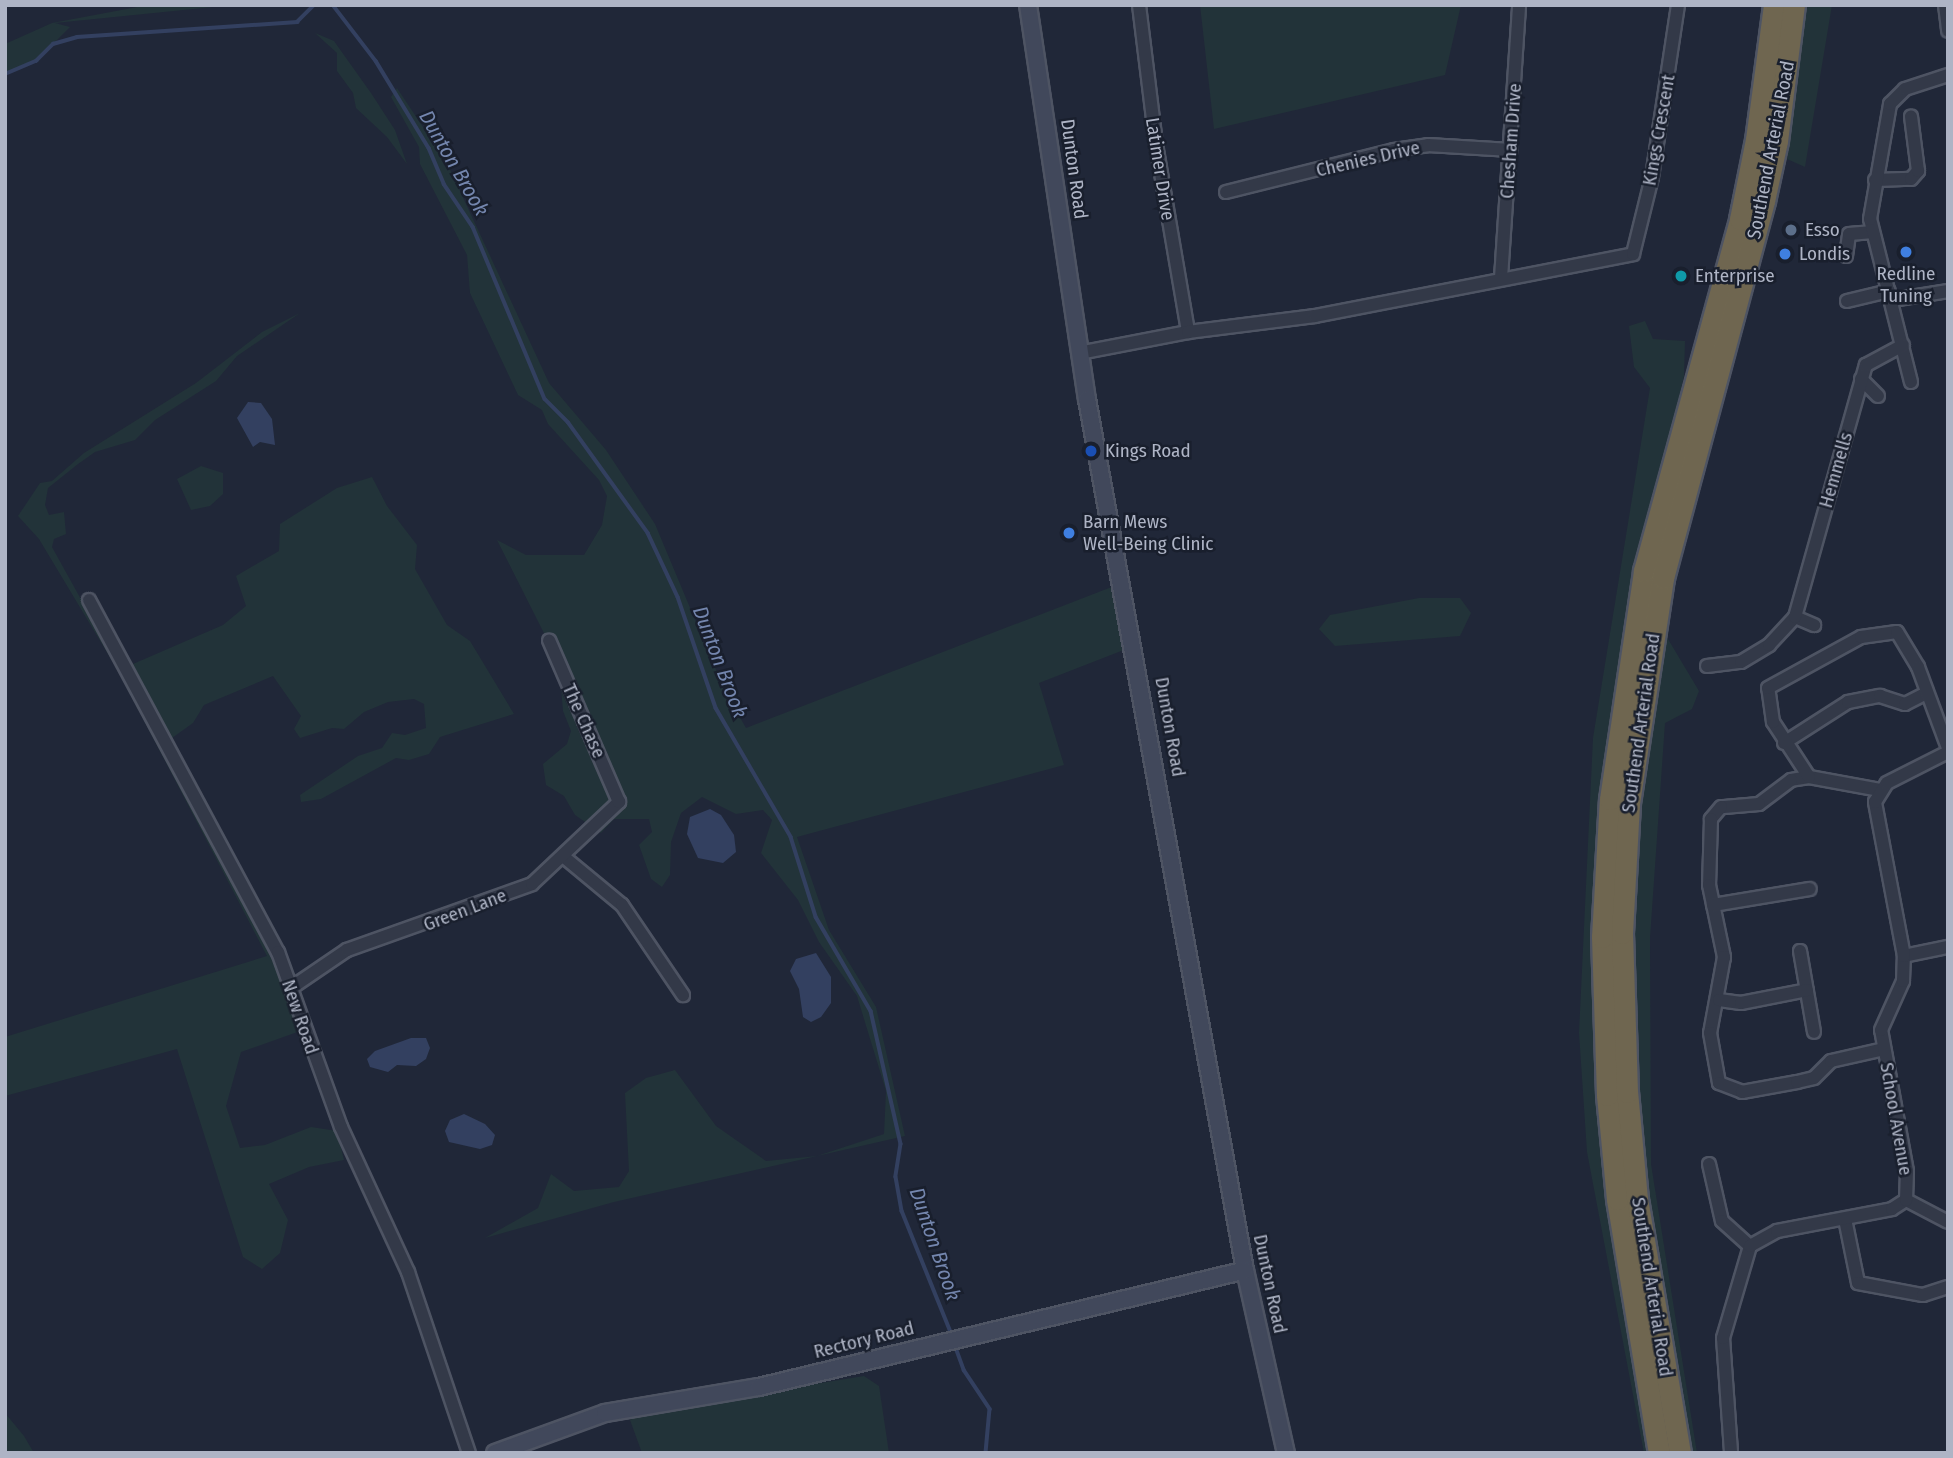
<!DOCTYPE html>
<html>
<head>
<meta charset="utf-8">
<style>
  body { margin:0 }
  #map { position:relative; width:1953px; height:1458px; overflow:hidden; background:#202738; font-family:"Fira Sans Condensed",sans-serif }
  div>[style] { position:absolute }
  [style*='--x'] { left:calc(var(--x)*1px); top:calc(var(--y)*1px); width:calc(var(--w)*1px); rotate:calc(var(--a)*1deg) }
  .green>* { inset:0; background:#223339 }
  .water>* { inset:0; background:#334060 }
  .stream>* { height:3.5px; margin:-1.75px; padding:0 1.75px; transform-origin:1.75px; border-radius:1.75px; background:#334060 }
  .roads { filter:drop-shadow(2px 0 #4e5463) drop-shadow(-2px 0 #4e5463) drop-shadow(0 2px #4e5463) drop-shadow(0 -2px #4e5463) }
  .street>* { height:12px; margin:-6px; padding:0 6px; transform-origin:6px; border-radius:6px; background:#333948 }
  .secondary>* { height:16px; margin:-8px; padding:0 8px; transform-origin:8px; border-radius:8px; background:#41485b }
  .highway>* { height:21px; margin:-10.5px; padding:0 10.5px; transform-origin:10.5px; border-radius:10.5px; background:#6f6650 }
  .dots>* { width:19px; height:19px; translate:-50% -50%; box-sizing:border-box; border:4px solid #191f2d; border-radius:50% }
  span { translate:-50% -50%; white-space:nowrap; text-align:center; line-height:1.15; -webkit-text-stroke:5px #191f2d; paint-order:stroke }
  .street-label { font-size:19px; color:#aeb4c5 }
  .poi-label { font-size:19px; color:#aeb4c5 }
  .left { translate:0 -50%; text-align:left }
  .water-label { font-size:21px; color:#7486ae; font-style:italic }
  .frame { position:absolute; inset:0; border:7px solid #aeb4c5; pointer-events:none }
</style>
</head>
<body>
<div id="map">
  <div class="green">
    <i style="clip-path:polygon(148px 5px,233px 5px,55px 23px,70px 27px,36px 61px,5px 74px,5px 44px,52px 23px)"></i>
    <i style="clip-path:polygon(1200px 5px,1461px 5px,1445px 75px,1214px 129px)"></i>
    <i style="clip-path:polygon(1806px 5px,1832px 5px,1805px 167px,1787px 159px)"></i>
    <i style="clip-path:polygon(315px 33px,334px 41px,371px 93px,395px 130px,407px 164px,387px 137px,356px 108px,353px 93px,337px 71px,337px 53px)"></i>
    <i style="clip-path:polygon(397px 88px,447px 163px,549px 383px,606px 450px,655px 524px,724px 689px,746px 728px,1122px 583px,1134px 646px,1039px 683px,1064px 765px,797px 837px,829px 930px,876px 1007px,905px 1136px,614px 1202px,485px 1238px,538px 1208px,551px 1174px,574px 1191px,619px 1187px,629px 1171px,625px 1093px,646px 1078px,675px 1070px,716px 1126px,766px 1161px,817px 1156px,884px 1134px,886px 1091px,857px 996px,819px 942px,798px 900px,761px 853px,772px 820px,763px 810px,736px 814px,702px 797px,681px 813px,671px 842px,670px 875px,662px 887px,651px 879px,639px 845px,652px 832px,649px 819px,614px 819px,601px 833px,575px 815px,564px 796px,546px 785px,543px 764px,567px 744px,571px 731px,563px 711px,559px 663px,497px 540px,526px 555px,584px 555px,602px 525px,607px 496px,599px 480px,548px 424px,542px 410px,518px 395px,470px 293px,467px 255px,420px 164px,419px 147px,391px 97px)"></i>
    <i style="clip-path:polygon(300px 313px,237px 356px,216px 381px,155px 420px,135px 440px,95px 452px,78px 464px,48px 488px,45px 505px,49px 515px,64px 512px,66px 534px,54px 539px,52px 547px,98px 630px,126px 667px,223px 625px,246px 606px,236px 576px,279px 551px,280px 524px,337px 488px,372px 477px,387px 506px,417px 545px,415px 569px,447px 625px,470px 641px,514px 714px,440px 737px,429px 754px,409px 760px,396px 758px,321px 799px,301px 802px,300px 795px,358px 756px,382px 748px,392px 733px,405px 735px,426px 728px,424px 704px,414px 699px,388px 702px,364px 712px,344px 729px,332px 728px,300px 738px,294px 729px,301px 716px,273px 676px,204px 705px,193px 723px,172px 738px,165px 735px,278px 952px,303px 1030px,241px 1052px,226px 1106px,240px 1148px,265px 1145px,311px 1127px,337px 1131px,344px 1160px,309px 1167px,269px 1184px,288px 1220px,280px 1253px,262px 1269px,243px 1257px,177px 1049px,5px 1096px,5px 1037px,267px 956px,117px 669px,39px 539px,18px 516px,40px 483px,52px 481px,84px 453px,196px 383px,262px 332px)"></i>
    <i style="clip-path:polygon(1645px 321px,1653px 339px,1685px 341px,1684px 376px,1631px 602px,1668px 639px,1699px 691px,1692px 709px,1665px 723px,1650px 938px,1651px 1164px,1697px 1453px,1644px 1453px,1587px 1152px,1579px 1033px,1593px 738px,1650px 388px,1634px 367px,1629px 326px)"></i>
    <i style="clip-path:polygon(201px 466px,223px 473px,223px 494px,210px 506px,191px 510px,177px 479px)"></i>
    <i style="clip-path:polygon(1419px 598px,1460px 598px,1471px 613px,1460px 636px,1335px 646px,1319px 629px,1330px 615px)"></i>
    <i style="clip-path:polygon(864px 1376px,879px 1386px,889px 1453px,642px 1453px,630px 1420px,642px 1412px)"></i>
    <i style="clip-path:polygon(5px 1413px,24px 1436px,34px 1453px,5px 1453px)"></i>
  </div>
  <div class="water">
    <i style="clip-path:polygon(248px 402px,261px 403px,272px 419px,275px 445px,260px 442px,253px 447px,237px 418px)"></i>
    <i style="clip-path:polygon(710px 809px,721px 815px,734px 835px,736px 852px,723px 863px,698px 858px,687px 834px,690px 817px)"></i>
    <i style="clip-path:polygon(816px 953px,831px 977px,831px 1003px,821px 1017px,811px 1022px,803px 1017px,799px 989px,790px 971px,796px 959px)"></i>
    <i style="clip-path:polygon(411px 1038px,426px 1038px,430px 1048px,426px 1059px,416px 1066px,397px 1065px,388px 1072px,370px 1067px,367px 1059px,375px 1051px)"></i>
    <i style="clip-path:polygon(464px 1114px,485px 1124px,495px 1135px,492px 1145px,480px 1149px,449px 1142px,445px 1131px,450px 1120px)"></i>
  </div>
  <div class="stream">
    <i style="--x:333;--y:5;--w:71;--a:52.5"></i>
    <i style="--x:376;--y:61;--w:102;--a:58.7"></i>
    <i style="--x:429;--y:148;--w:39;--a:67"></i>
    <i style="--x:444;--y:184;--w:52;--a:56"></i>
    <i style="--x:473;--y:227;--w:186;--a:67.3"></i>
    <i style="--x:545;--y:399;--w:33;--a:45"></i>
    <i style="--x:568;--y:422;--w:137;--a:54.2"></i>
    <i style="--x:648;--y:533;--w:71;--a:64.9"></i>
    <i style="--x:678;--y:597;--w:117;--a:71.1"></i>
    <i style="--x:716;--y:708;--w:149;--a:59.8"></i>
    <i style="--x:791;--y:837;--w:84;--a:72.6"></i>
    <i style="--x:816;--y:917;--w:109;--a:59.7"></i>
    <i style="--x:871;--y:1011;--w:136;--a:77.3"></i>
    <i style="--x:901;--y:1144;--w:33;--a:99"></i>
    <i style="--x:896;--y:1177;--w:35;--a:80"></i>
    <i style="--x:902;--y:1211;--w:134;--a:68"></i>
    <i style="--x:5;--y:74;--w:34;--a:-23"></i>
    <i style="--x:36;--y:61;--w:24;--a:-45"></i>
    <i style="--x:53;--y:44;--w:25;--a:-16"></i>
    <i style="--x:77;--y:37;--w:221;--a:-3.9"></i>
    <i style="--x:297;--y:22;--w:24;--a:-45"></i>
    <i style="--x:955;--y:1345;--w:27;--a:70"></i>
    <i style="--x:964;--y:1370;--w:47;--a:56.3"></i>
    <i style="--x:990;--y:1409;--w:44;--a:95.2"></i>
  </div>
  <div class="roads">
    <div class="street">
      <i style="--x:1139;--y:5;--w:140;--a:83"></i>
      <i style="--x:1156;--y:144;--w:191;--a:80.3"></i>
      <i style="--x:1945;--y:5;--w:26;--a:83"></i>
      <i style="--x:1875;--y:180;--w:36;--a:-2"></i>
      <i style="--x:1911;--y:179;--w:11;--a:-49"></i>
      <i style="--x:1918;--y:171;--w:55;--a:-97.3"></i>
      <i style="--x:1226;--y:192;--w:173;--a:-14"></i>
      <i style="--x:1394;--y:150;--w:34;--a:-8"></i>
      <i style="--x:1428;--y:145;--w:83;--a:3.4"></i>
      <i style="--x:1846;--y:256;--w:22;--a:-82"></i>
      <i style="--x:1849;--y:234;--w:24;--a:-5"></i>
      <i style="--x:1501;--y:278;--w:274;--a:-86.2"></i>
      <i style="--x:1892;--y:300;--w:57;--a:-9.1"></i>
      <i style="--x:1847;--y:301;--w:43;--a:-13.4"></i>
      <i style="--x:1079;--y:353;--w:111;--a:-10.9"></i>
      <i style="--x:1188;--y:332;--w:128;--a:-7.2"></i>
      <i style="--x:1315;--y:316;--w:324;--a:-11"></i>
      <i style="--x:1633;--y:254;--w:79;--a:-76.1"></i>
      <i style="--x:1652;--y:177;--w:174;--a:-81.4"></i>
      <i style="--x:1861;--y:379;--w:24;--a:45"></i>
      <i style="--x:1911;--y:382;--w:168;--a:-104.1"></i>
      <i style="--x:1870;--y:219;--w:117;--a:-80.1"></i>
      <i style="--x:1890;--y:104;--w:21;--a:-45"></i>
      <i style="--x:1905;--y:89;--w:45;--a:-18"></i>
      <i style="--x:89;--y:600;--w:400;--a:61.8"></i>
      <i style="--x:278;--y:952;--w:186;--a:70.2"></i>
      <i style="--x:341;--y:1127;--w:160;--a:65.2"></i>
      <i style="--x:408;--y:1272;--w:191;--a:71.4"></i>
      <i style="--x:1795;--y:617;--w:21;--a:23"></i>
      <i style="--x:1707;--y:666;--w:34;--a:-7"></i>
      <i style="--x:1741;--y:662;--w:33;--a:-31"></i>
      <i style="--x:1769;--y:645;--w:38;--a:-47"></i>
      <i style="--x:1795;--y:617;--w:262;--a:-74.3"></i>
      <i style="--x:1866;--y:365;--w:42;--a:-28.4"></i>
      <i style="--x:1784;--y:743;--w:76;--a:-32.6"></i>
      <i style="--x:1848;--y:702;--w:33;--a:-11"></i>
      <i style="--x:1880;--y:696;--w:26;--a:18"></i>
      <i style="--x:1905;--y:704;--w:22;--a:-27"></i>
      <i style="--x:1809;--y:777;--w:18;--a:171"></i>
      <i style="--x:1791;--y:780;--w:40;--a:143"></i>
      <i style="--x:1759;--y:804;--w:38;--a:175"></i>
      <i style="--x:1721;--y:807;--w:16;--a:130"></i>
      <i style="--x:1711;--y:819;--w:66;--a:91.7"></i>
      <i style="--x:1709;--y:885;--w:74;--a:78.2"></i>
      <i style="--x:1724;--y:957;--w:77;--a:100.4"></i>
      <i style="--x:1710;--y:1033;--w:51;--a:79.8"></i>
      <i style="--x:1719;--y:1083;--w:25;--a:21"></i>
      <i style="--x:1742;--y:1092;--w:56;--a:-10.3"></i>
      <i style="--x:1797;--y:1082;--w:17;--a:-13"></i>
      <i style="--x:1814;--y:1078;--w:24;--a:-45"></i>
      <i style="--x:1831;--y:1061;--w:54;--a:-12.8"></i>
      <i style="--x:1880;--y:790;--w:72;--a:-169.6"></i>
      <i style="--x:1809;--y:777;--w:66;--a:-123.2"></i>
      <i style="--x:1773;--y:722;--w:34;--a:-98"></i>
      <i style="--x:1768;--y:688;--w:106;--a:-28.7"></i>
      <i style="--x:1861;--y:637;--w:36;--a:-8"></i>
      <i style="--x:1897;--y:632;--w:41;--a:59"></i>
      <i style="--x:1918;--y:667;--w:86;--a:69.7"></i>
      <i style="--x:564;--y:857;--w:75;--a:39.6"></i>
      <i style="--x:622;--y:905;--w:109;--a:55.9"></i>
      <i style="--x:1713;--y:905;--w:98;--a:-9.4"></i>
      <i style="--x:1800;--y:951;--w:82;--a:80.2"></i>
      <i style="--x:1904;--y:956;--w:45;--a:-11.6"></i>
      <i style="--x:291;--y:988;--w:68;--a:-34.2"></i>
      <i style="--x:347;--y:950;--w:196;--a:-19.6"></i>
      <i style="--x:532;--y:884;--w:120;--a:-43.3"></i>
      <i style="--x:619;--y:802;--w:176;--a:-113.4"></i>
      <i style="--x:1719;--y:1000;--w:22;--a:8"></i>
      <i style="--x:1741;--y:1003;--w:67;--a:-11.1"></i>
      <i style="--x:1709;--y:1164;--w:58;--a:77.2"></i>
      <i style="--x:1722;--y:1221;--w:38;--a:42"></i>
      <i style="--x:1906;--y:1200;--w:47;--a:27.6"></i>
      <i style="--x:1845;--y:1219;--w:65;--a:78.5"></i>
      <i style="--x:1858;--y:1283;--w:66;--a:10.5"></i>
      <i style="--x:1923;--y:1295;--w:26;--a:-18"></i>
      <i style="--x:1731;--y:1452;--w:114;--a:-94"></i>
      <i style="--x:1723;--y:1338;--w:96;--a:-73.6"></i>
      <i style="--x:1750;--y:1246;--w:31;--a:-29"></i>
      <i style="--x:1777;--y:1231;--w:117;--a:-10.8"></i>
      <i style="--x:1892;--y:1209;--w:17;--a:-33"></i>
      <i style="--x:1906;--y:1200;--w:29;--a:-88"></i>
      <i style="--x:1907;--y:1171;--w:143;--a:-100.4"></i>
      <i style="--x:1881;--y:1030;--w:54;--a:-65.8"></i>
      <i style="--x:1903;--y:981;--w:25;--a:-88"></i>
      <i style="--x:1904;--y:956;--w:157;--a:-100.7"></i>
      <i style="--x:1875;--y:802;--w:22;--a:-58"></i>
      <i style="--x:1887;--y:783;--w:68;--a:-26.9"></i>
    </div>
    <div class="secondary">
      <i style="--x:1028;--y:5;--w:398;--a:81.5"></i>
      <i style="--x:1087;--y:399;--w:885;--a:79.72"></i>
      <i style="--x:1245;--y:1270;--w:188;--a:77.4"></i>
      <i style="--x:495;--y:1453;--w:117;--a:-20"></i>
      <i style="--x:605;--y:1413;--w:156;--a:-9.6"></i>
      <i style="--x:759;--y:1387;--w:500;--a:-13.5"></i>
    </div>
    <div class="highway">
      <i style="--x:1659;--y:1453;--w:257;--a:-99.4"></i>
      <i style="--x:1617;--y:1199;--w:104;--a:-95.5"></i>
      <i style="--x:1607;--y:1095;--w:158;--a:-91.8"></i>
      <i style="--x:1602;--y:937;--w:138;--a:-86.7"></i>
      <i style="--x:1610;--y:799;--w:231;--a:-81.5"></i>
      <i style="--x:1644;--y:571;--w:365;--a:-74.7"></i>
      <i style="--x:1740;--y:219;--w:81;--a:-78.6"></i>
      <i style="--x:1756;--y:140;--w:136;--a:-82.4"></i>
      <i style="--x:1680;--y:1453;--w:258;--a:-99.6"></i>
      <i style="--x:1637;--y:1199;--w:107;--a:-95.3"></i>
      <i style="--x:1627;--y:1092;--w:159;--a:-91.8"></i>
      <i style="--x:1622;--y:933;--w:130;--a:-86.9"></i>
      <i style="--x:1629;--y:803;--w:228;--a:-81.4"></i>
      <i style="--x:1663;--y:578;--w:390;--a:-75"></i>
      <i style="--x:1764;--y:201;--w:61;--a:-77.8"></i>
      <i style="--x:1777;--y:141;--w:137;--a:-82.9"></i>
    </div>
  </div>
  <div class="dots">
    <i style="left:1791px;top:230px;background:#5c6f8a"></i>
    <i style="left:1906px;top:252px;background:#3f7fe0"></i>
    <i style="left:1785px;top:254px;background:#3f7fe0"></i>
    <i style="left:1681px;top:276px;background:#0f9aa8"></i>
    <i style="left:1091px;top:451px;background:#1a4fb4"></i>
    <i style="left:1069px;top:533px;background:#3f7fe0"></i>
  </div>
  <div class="street-label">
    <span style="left:1659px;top:130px;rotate:-80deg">Kings Crescent</span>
    <span style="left:1511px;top:141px;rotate:-86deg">Chesham Drive</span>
    <span style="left:1771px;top:150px;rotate:-79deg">Southend Arterial Road</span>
    <span style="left:1368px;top:159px;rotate:-13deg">Chenies Drive</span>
    <span style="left:1074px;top:169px;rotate:82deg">Dunton Road</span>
    <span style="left:1160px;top:169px;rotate:81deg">Latimer Drive</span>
    <span style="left:1836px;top:470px;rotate:-74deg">Hemmells</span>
    <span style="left:584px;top:721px;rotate:66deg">The Chase</span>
    <span style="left:1641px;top:723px;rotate:-82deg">Southend Arterial Road</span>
    <span style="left:1170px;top:727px;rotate:80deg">Dunton Road</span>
    <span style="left:465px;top:910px;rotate:-21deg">Green Lane</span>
    <span style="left:300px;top:1017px;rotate:71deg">New Road</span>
    <span style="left:1896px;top:1119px;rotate:80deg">School Avenue</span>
    <span style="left:1270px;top:1284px;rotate:78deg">Dunton Road</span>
    <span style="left:1652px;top:1287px;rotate:81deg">Southend Arterial Road</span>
    <span style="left:864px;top:1340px;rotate:-14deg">Rectory Road</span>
  </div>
  <div class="poi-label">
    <span class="left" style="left:1805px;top:230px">Esso</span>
    <span class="left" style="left:1799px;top:254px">Londis</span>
    <span style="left:1906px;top:285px">Redline<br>Tuning</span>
    <span class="left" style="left:1695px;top:276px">Enterprise</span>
    <span class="left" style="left:1105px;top:451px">Kings Road</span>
    <span class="left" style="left:1083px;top:533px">Barn Mews<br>Well-Being Clinic</span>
  </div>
  <div class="water-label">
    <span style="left:454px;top:163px;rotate:60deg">Dunton Brook</span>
    <span style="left:720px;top:662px;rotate:69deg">Dunton Brook</span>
    <span style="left:935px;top:1244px;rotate:71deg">Dunton Brook</span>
  </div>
  <div class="frame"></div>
</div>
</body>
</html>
